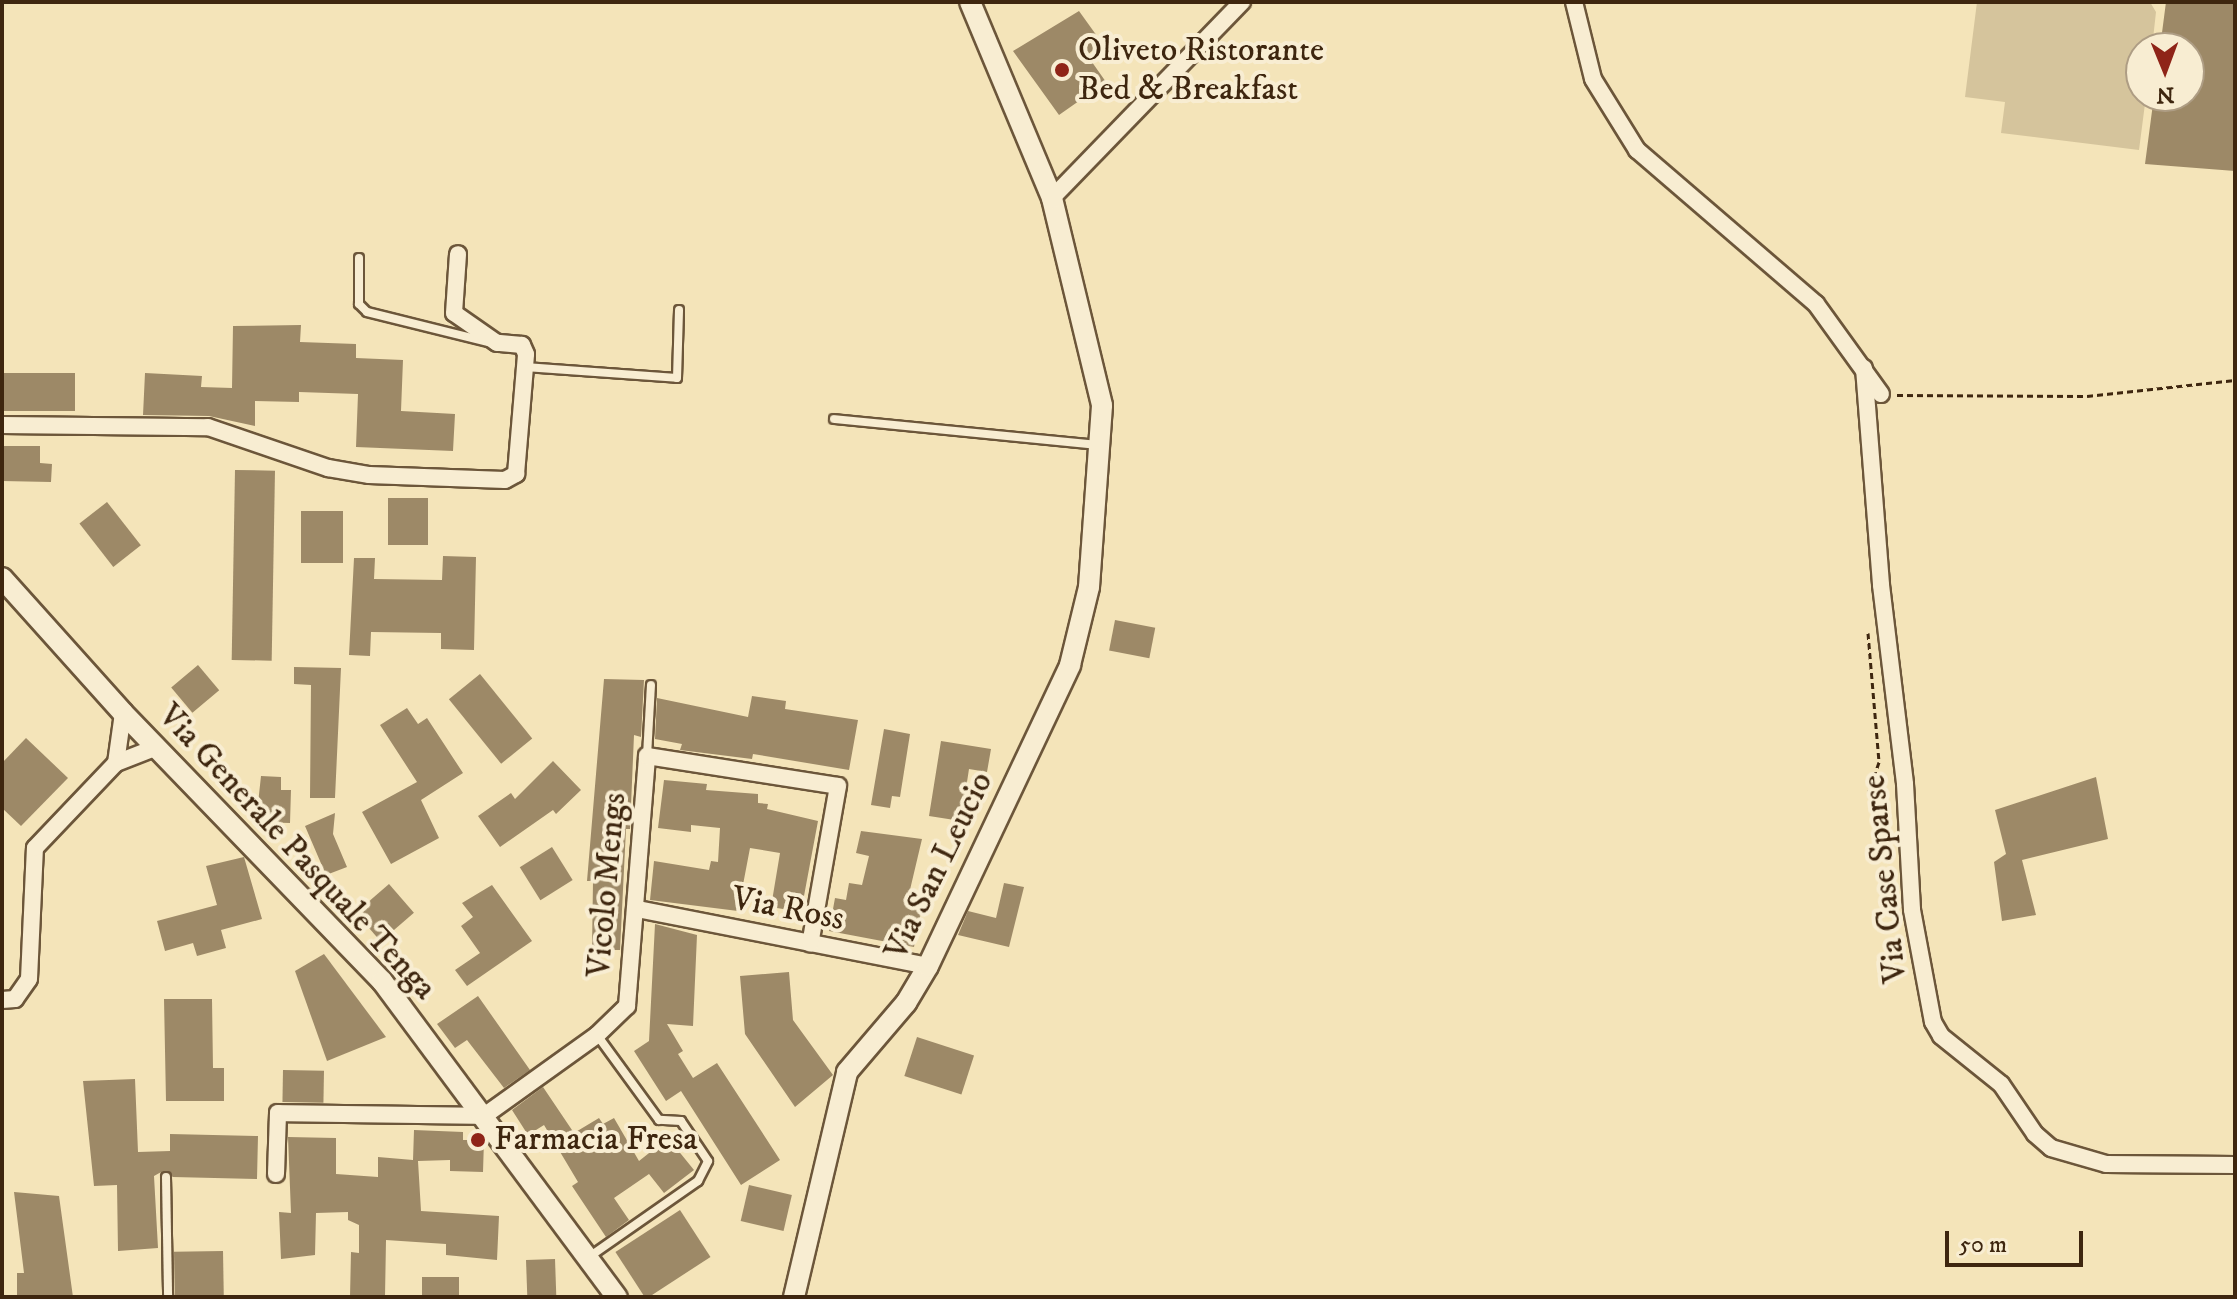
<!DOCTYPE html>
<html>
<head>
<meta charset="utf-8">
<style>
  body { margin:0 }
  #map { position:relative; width:2237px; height:1299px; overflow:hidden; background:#f4e4b9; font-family:"IM FELL DW Pica",serif }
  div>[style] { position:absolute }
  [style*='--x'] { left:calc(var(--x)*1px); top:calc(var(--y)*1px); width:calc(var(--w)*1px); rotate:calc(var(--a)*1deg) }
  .green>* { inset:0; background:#d5c49c }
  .building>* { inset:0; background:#9d8967; transform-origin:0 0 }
  .path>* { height:3px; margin-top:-1.5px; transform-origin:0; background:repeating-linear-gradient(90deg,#3e260f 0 6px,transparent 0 10px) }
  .roads { filter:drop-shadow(2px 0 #6c563a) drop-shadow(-2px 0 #6c563a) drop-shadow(0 2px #6c563a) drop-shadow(0 -2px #6c563a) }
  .service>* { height:8px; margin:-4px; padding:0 4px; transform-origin:4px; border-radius:4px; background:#f8edd2 }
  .minor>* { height:16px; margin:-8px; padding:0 8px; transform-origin:8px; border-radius:8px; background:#f8edd2 }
  .tertiary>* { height:20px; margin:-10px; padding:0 10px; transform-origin:10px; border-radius:10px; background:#f8edd2 }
  .dots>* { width:22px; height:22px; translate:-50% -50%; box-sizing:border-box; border:4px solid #f8edd2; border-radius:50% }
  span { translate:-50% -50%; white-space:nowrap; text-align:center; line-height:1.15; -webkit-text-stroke:8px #f8edd2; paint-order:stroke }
  .poi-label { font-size:34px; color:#3e260f }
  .left { translate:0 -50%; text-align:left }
  .street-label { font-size:34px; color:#3e260f }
  .frame { position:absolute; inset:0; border:4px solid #3e260f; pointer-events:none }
  .north { position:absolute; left:2125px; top:32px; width:80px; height:80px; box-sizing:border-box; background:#f8edd2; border:2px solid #ae9d84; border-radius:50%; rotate:179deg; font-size:22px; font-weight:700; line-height:32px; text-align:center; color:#3e260f }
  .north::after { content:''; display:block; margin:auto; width:28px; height:36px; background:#8f2418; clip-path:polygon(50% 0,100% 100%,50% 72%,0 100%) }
  .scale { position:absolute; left:1945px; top:1231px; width:138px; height:36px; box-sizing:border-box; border:4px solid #3e260f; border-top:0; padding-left:10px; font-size:24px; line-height:28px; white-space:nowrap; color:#3e260f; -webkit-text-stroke:6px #f8edd2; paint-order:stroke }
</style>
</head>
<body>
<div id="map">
  <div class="green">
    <i style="clip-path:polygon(1977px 2px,2150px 2px,2156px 12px,2152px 48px,2141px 48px,2141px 96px,2146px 96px,2139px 150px,2001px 133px,2005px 102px,1965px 97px)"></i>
  </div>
  <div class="building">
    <i style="clip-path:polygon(2166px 2px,2235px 2px,2235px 171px,2145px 164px,2154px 96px,2189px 96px,2189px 48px,2160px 48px)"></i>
    <i style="clip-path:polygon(1079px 11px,1102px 43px,1087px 55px,1106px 82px,1059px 115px,1013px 51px)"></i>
    <i style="clip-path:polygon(301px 325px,300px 342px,356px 344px,356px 358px,403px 360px,401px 411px,455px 414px,453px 451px,356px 447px,358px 394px,299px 392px,299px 402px,255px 401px,255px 426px,209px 416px,143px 415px,145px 373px,202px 376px,201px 387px,232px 388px,233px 326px)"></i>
    <i style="left:2px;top:373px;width:73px;height:38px"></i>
    <i style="clip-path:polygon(2px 446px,40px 446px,40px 463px,52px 464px,51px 482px,2px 481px)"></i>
    <i style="left:235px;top:470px;width:40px;height:190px;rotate:1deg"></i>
    <i style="left:388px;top:498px;width:40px;height:47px"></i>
    <i style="left:107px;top:502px;width:55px;height:35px;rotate:52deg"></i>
    <i style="left:301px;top:511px;width:42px;height:52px"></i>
    <i style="clip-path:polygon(443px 556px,476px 557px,474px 650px,441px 649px,441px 633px,371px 632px,370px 656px,349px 655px,354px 558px,375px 558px,374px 579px,442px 580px)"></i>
    <i style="left:1115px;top:620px;width:41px;height:31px;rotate:11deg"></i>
    <i style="left:198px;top:665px;width:33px;height:35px;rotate:50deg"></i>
    <i style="clip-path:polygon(294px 667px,341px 668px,335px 798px,310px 798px,311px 685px,294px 684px)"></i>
    <i style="left:480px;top:674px;width:83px;height:40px;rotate:51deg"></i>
    <i style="clip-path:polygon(604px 679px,644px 680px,641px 737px,634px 735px,630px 829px,626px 829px,620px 950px,592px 950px,593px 881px,587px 881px)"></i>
    <i style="clip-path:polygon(752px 696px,786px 701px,785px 709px,858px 720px,849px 770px,753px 754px,752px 759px,680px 750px,682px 744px,655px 739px,657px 698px,748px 717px)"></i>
    <i style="clip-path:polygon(407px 708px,418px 724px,427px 718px,463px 773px,421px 800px,439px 838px,391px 864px,362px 812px,417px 782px,380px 725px)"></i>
    <i style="clip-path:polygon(884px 729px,910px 734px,900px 797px,892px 796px,890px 808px,871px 805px)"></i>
    <i style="clip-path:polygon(26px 738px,68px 778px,21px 826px,2px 808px,2px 763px)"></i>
    <i style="clip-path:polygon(941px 741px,991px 749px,987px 772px,969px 769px,961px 821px,929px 816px)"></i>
    <i style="clip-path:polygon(553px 761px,581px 790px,556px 814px,553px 810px,500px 847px,478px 816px,511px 793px,515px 799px)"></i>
    <i style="clip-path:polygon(261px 776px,281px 777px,281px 790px,291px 790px,290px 823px,256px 822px)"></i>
    <i style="clip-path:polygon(2096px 777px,2108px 839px,2022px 860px,2036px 915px,2002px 921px,1994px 862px,2006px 854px,1995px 810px)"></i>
    <i style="clip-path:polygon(664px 780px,707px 784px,706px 790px,758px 794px,758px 803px,768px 804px,767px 809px,818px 821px,801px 912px,771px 907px,780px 853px,750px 848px,738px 911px,650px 900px,654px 861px,709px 870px,711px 861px,718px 862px,720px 828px,691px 825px,691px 832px,658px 828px)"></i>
    <i style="clip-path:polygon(335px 813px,333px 834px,347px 867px,326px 875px,305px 826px)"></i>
    <i style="clip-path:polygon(861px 831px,922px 839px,909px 894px,924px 897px,914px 947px,829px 931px,835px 898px,846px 900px,849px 883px,862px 885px,869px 856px,856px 853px)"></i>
    <i style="left:552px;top:847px;width:39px;height:38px;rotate:58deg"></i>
    <i style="clip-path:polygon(244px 857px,262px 919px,221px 930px,226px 948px,197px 956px,193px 943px,165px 951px,157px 921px,217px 905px,206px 866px)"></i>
    <i style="clip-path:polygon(1004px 883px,1024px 887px,1009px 947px,958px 935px,968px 911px,996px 918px)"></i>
    <i style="left:389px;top:884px;width:38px;height:44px;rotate:49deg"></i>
    <i style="clip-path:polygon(492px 885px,532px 941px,467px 986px,455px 970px,480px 953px,461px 926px,473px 917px,462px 903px)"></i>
    <i style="clip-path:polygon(655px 924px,697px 935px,693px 1026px,667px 1024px,683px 1051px,678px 1054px,693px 1078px,717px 1063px,780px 1160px,741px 1185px,681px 1091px,666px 1101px,634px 1051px,649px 1041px)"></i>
    <i style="clip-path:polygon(324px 954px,386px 1037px,327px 1061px,295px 971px)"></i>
    <i style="clip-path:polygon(789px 972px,793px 1020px,833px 1075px,795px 1107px,745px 1034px,740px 976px)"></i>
    <i style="clip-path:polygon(478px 996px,530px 1070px,504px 1088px,467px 1040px,455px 1048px,437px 1024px)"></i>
    <i style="clip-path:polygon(164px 999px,212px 999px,213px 1068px,224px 1068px,224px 1101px,166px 1101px)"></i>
    <i style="left:917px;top:1037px;width:60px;height:41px;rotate:18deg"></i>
    <i style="left:283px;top:1070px;width:41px;height:32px;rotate:1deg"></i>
    <i style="clip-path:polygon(135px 1079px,138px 1152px,170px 1151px,170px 1134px,258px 1136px,257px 1179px,173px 1177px,163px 1171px,154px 1176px,158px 1248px,118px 1251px,117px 1185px,94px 1186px,83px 1081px)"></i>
    <i style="clip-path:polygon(543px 1087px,574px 1133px,599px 1118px,603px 1124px,614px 1118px,639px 1161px,668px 1138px,694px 1170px,664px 1193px,649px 1174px,614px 1198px,629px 1220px,606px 1237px,572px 1186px,578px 1182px,544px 1125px,528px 1135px,512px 1110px)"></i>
    <i style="clip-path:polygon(414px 1130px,463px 1132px,463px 1140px,484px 1140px,483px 1172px,450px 1171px,450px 1160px,418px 1161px,421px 1211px,499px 1216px,497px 1260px,446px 1255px,446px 1244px,386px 1240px,385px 1297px,350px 1297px,351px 1252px,359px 1253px,359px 1225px,348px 1220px,348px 1212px,316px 1213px,315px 1255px,281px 1259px,279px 1212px,291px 1213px,288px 1137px,336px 1138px,336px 1174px,378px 1177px,378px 1157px,413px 1160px)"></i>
    <i style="left:749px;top:1185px;width:44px;height:37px;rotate:13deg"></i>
    <i style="clip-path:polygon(14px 1192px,59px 1196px,73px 1297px,17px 1297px,17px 1273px,24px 1273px)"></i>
    <i style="left:680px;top:1210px;width:56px;height:77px;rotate:57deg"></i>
    <i style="left:223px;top:1251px;width:46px;height:49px;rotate:89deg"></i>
    <i style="left:555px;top:1259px;width:38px;height:29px;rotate:88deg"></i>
    <i style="left:422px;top:1277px;width:37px;height:20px"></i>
  </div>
  <div class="path">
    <i style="--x:1897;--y:395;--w:190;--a:0.3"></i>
    <i style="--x:2087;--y:396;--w:149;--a:-6.2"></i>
    <i style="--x:1868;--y:633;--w:129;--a:85.1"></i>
    <i style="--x:1879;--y:762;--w:31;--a:109"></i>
  </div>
  <div class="roads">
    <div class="service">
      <i style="--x:359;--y:258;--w:46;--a:90"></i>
      <i style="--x:359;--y:304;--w:11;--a:45"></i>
      <i style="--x:367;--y:312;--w:125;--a:13.9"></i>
      <i style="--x:525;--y:367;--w:152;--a:4.1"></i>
      <i style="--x:677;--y:378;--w:68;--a:-88.3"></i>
      <i style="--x:834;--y:419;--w:264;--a:5.6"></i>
      <i style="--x:647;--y:756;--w:71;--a:-86.8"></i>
      <i style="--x:166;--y:1177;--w:120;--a:89"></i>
      <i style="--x:589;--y:1257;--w:133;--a:-34.9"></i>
      <i style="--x:698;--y:1181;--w:22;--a:-63"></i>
      <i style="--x:708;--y:1161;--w:48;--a:-124"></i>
      <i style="--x:681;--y:1121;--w:22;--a:-177"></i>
      <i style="--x:659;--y:1120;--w:105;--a:-126.1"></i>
    </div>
    <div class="minor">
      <i style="--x:1574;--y:2;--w:79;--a:76.1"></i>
      <i style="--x:1593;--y:79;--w:84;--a:58.2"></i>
      <i style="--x:1637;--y:150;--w:236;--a:40.7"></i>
      <i style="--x:1816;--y:304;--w:111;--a:54.2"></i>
      <i style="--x:1052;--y:198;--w:273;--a:-45.9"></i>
      <i style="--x:1864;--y:368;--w:218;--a:85.5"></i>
      <i style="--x:1881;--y:585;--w:200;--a:83.1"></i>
      <i style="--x:1905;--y:784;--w:126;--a:86.8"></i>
      <i style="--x:1912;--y:910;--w:114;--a:79.4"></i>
      <i style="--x:1933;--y:1022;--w:16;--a:60"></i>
      <i style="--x:1941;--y:1036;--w:77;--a:38.7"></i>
      <i style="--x:2001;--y:1084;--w:60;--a:55.8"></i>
      <i style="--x:2035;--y:1134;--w:21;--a:41"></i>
      <i style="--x:2051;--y:1148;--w:57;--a:16.2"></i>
      <i style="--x:2106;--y:1164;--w:129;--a:0.4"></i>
      <i style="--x:2;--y:425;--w:206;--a:0.6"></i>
      <i style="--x:208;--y:427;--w:127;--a:18.9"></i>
      <i style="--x:328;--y:468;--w:42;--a:9.7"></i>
      <i style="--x:369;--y:475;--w:136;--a:2.1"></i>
      <i style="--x:505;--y:480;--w:13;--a:-29"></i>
      <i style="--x:516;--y:474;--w:120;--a:-85.2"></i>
      <i style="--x:526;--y:354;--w:10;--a:-114"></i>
      <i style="--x:522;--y:345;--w:25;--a:-175"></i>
      <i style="--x:497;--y:343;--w:52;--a:-145.1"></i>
      <i style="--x:454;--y:313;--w:59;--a:-86.1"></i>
      <i style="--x:116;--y:763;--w:50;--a:-82"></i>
      <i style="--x:637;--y:909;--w:297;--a:11.1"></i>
      <i style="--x:2;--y:1000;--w:13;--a:-4"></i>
      <i style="--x:15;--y:999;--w:24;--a:-55"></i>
      <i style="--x:29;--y:979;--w:131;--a:-87.4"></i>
      <i style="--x:35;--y:848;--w:117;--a:-46.4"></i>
      <i style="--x:116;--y:763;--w:44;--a:-21.3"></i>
      <i style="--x:276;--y:1174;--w:61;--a:-88.1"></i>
      <i style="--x:278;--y:1113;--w:206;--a:0.8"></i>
      <i style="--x:484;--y:1116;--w:139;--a:-35.6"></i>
      <i style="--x:597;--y:1035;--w:42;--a:-44"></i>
      <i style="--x:627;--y:1006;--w:251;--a:-85.4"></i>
      <i style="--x:647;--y:756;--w:193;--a:8.9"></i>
      <i style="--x:838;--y:786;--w:160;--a:100"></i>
    </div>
    <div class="tertiary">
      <i style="--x:2;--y:578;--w:181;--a:48.1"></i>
      <i style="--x:123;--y:713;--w:373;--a:46"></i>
      <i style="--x:382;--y:981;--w:394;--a:53.4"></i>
      <i style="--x:794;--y:1297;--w:231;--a:-76.7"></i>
      <i style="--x:847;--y:1072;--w:91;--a:-49.5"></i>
      <i style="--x:906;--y:1003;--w:43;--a:-59.3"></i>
      <i style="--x:928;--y:966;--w:333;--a:-64.7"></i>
      <i style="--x:1070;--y:665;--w:80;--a:-76.3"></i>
      <i style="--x:1089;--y:587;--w:182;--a:-85.9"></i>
      <i style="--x:1102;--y:405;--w:213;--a:-103.6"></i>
      <i style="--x:1052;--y:198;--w:212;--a:-112.7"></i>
    </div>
  </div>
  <div class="dots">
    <i style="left:1062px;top:70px;background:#8f2418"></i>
    <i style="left:478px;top:1140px;background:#8f2418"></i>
  </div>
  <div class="poi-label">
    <span class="left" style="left:1078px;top:70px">Oliveto Ristorante<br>Bed &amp; Breakfast</span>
    <span class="left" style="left:494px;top:1140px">Farmacia Fresa</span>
  </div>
  <div class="street-label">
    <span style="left:297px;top:852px;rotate:47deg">Via Generale Pasquale Tenga</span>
    <span style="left:939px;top:866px;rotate:-64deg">Via San Leucio</span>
    <span style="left:1885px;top:879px;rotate:-96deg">Via Case Sparse</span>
    <span style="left:607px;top:885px;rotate:-85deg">Vicolo Mengs</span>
    <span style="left:788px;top:909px;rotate:11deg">Via Ross</span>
  </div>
  <div class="frame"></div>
  <div class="north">N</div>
  <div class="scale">50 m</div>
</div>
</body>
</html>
